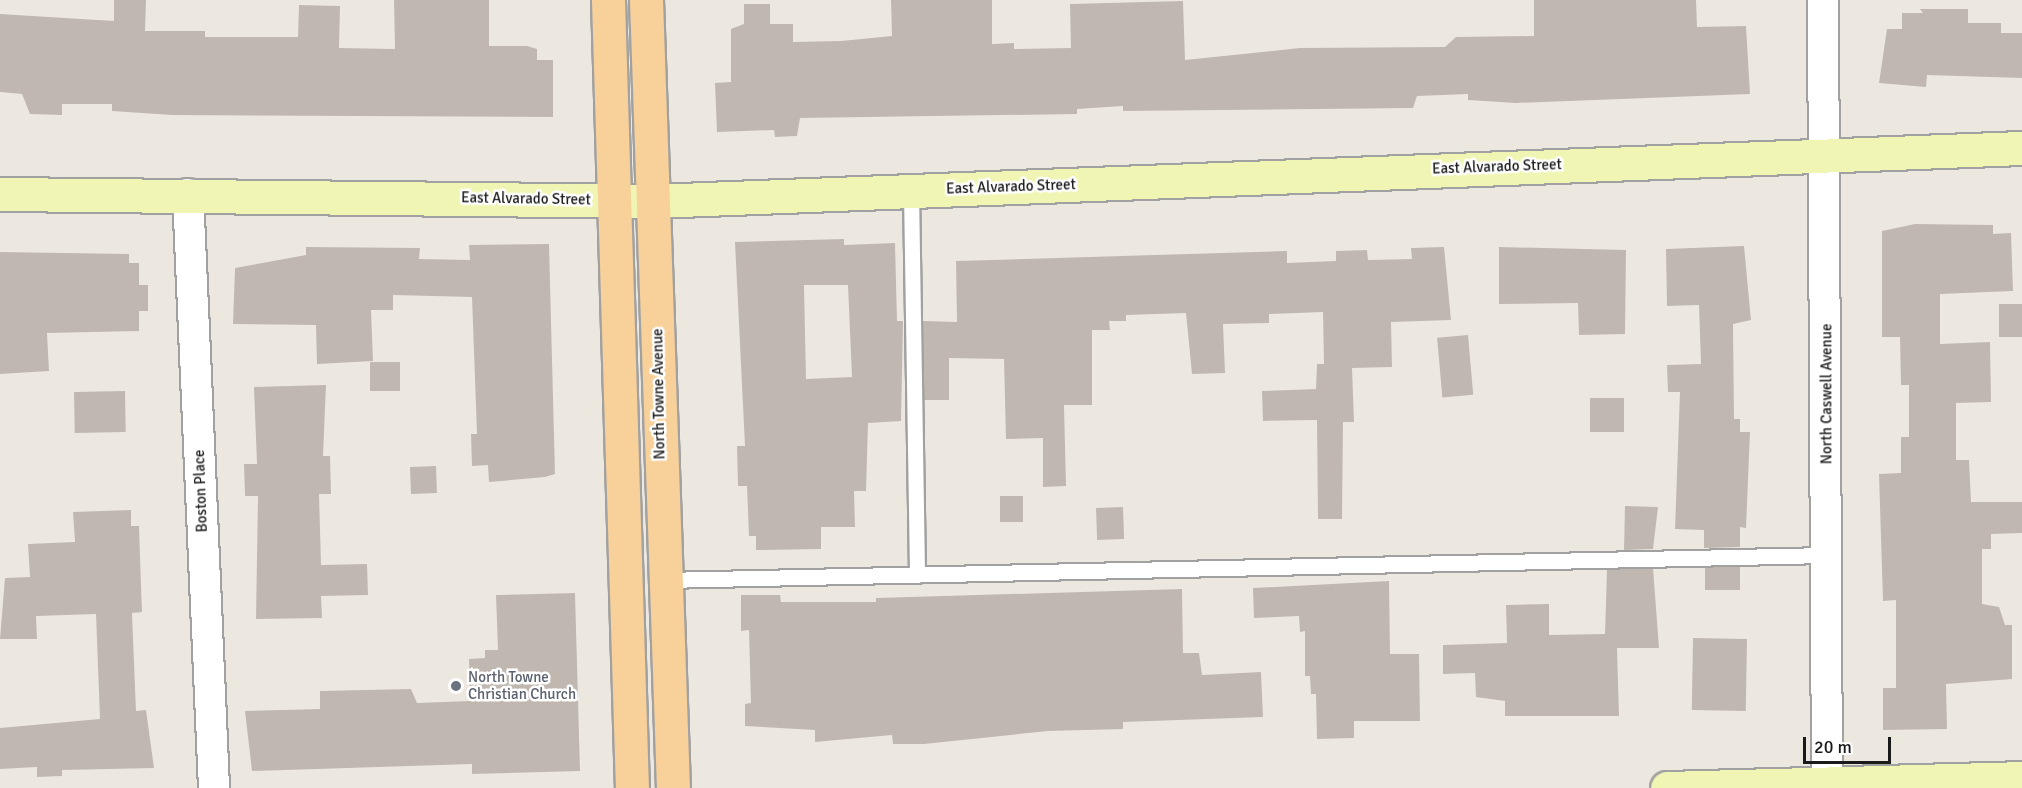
<!DOCTYPE html>
<html>
<head>
<meta charset="utf-8">
<style>
  body { margin:0 }
  #map { position:relative; width:2022px; height:788px; overflow:hidden; background:#ece8e0; font-family:Signika,sans-serif }
  div>[style] { position:absolute }
  [style*='--x'] { left:calc(var(--x)*1px); top:calc(var(--y)*1px); width:calc(var(--w)*1px); rotate:calc(var(--a)*1deg) }
  .building>* { inset:0; background:#c0b8b0; transform-origin:0 0 }
  .roads { filter:drop-shadow(2px 0 #a1a1a1) drop-shadow(-2px 0 #a1a1a1) drop-shadow(0 2px #a1a1a1) drop-shadow(0 -2px #a1a1a1) }
  .lane>* { height:15px; margin:-7.5px; padding:0 7.5px; transform-origin:7.5px; border-radius:7.5px; background:#fff }
  .street>* { height:30px; margin:-15px; padding:0 15px; transform-origin:15px; border-radius:15px; background:#fff }
  .secondary>* { height:33px; margin:-16.5px; padding:0 16.5px; transform-origin:16.5px; border-radius:16.5px; background:#f1f5b4 }
  .primary>* { height:33px; margin:-16.5px; padding:0 16.5px; transform-origin:16.5px; border-radius:16.5px; background:#f7d09a }
  .dots>* { width:16px; height:16px; translate:-50% -50%; box-sizing:border-box; border:3px solid #fff; border-radius:50% }
  span { translate:-50% -50%; white-space:nowrap; text-align:center; line-height:1.15; -webkit-text-stroke:5px #fff; paint-order:stroke }
  .street-label { font-size:15px; color:#1a1a1a }
  .worship-label { font-size:15px; color:#5b616d }
  .left { translate:0 -50%; text-align:left }
  .scale { position:absolute; left:1803px; top:737px; width:88px; height:27px; box-sizing:border-box; border:3px solid #1a1a1a; border-top:0; padding-left:8px; font-size:18px; line-height:21px; white-space:nowrap; color:#1a1a1a; -webkit-text-stroke:4px #fff; paint-order:stroke }
</style>
</head>
<body>
<div id="map">
  <div class="building">
    <i style="clip-path:polygon(114px 0,146px 0,145px 31px,205px 31px,205px 37px,298px 37px,299px 5px,340px 6px,339px 48px,395px 49px,394px 0,489px 0,489px 46px,527px 46px,537px 49px,537px 60px,553px 60px,553px 117px,172px 115px,112px 111px,112px 104px,62px 104px,62px 115px,30px 114px,22px 94px,0 92px,0 14px,114px 21px)"></i>
    <i style="clip-path:polygon(891px 0,992px 0,992px 44px,1014px 43px,1014px 49px,1071px 48px,1070px 4px,1183px 1px,1185px 60px,1300px 48px,1445px 47px,1456px 37px,1534px 36px,1534px 0,1696px 0,1697px 27px,1746px 26px,1750px 94px,1516px 103px,1468px 100px,1468px 94px,1417px 96px,1413px 108px,1123px 111px,1123px 106px,1077px 109px,1077px 114px,800px 118px,797px 136px,775px 137px,774px 130px,717px 132px,715px 83px,731px 82px,731px 29px,744px 24px,744px 4px,770px 4px,770px 24px,793px 24px,793px 42px,841px 41px,892px 36px)"></i>
    <i style="clip-path:polygon(1920px 9px,1968px 9px,1968px 23px,2001px 23px,2001px 33px,2022px 33px,2022px 78px,1927px 75px,1926px 87px,1879px 83px,1887px 29px,1902px 29px,1902px 13px,1923px 13px)"></i>
    <i style="clip-path:polygon(1915px 224px,1993px 225px,1993px 234px,2011px 233px,2013px 291px,1940px 294px,1940px 344px,1990px 342px,1991px 402px,1956px 403px,1956px 460px,1969px 460px,1971px 502px,2022px 502px,2022px 533px,1991px 534px,1991px 549px,1982px 549px,1982px 604px,1999px 607px,2005px 625px,2012px 625px,2012px 679px,1946px 684px,1947px 729px,1883px 730px,1883px 688px,1896px 688px,1896px 600px,1883px 601px,1879px 474px,1901px 473px,1901px 437px,1909px 437px,1909px 385px,1901px 385px,1900px 337px,1882px 337px,1882px 231px)"></i>
    <i style="clip-path:polygon(evenodd,844px 239px,844px 245px,895px 243px,897px 321px,903px 321px,901px 421px,868px 423px,866px 491px,854px 491px,855px 527px,821px 527px,821px 549px,756px 550px,756px 536px,749px 536px,747px 486px,738px 486px,737px 446px,745px 446px,735px 242px,844px 239px,804px 285px,848px 285px,852px 377px,806px 379px,804px 285px)"></i>
    <i style="clip-path:polygon(549px 244px,555px 474px,545px 477px,489px 482px,488px 465px,472px 466px,471px 434px,477px 434px,472px 297px,393px 295px,393px 310px,371px 310px,373px 361px,317px 364px,316px 325px,233px 324px,235px 268px,306px 255px,306px 247px,420px 248px,419px 259px,470px 260px,469px 245px)"></i>
    <i style="clip-path:polygon(1744px 246px,1751px 320px,1733px 324px,1734px 419px,1740px 419px,1740px 432px,1750px 432px,1746px 528px,1740px 527px,1740px 547px,1704px 548px,1704px 530px,1675px 529px,1680px 392px,1668px 392px,1667px 365px,1701px 364px,1699px 305px,1667px 306px,1666px 249px)"></i>
    <i style="clip-path:polygon(1444px 247px,1451px 320px,1391px 322px,1392px 367px,1352px 368px,1354px 422px,1343px 422px,1342px 519px,1318px 519px,1317px 420px,1263px 421px,1262px 391px,1316px 389px,1317px 364px,1324px 364px,1323px 312px,1269px 314px,1269px 323px,1223px 324px,1225px 373px,1192px 374px,1186px 313px,1126px 315px,1126px 321px,1109px 321px,1110px 330px,1092px 330px,1092px 405px,1064px 405px,1066px 486px,1043px 487px,1043px 438px,1006px 439px,1004px 359px,949px 358px,949px 400px,924px 400px,923px 321px,957px 322px,956px 261px,1287px 251px,1287px 263px,1336px 261px,1336px 251px,1367px 250px,1368px 260px,1412px 259px,1411px 248px)"></i>
    <i style="clip-path:polygon(1499px 247px,1626px 250px,1625px 334px,1579px 335px,1578px 303px,1499px 304px)"></i>
    <i style="clip-path:polygon(0 252px,129px 254px,129px 263px,139px 263px,139px 285px,148px 285px,148px 311px,139px 311px,139px 331px,47px 333px,49px 371px,0 374px)"></i>
    <i style="left:1999px;top:304px;width:23px;height:33px"></i>
    <i style="left:1468px;top:335px;width:60px;height:31px;rotate:85deg"></i>
    <i style="left:370px;top:362px;width:30px;height:29px"></i>
    <i style="clip-path:polygon(326px 385px,323px 456px,330px 456px,331px 494px,319px 494px,321px 565px,367px 564px,368px 595px,321px 596px,322px 618px,256px 619px,258px 496px,245px 496px,244px 464px,257px 464px,254px 387px)"></i>
    <i style="left:125px;top:391px;width:41px;height:51px;rotate:89deg"></i>
    <i style="left:1590px;top:398px;width:34px;height:34px"></i>
    <i style="left:436px;top:466px;width:27px;height:26px;rotate:88deg"></i>
    <i style="left:1023px;top:496px;width:26px;height:23px;rotate:90deg"></i>
    <i style="clip-path:polygon(1625px 506px,1658px 507px,1653px 549px,1624px 550px)"></i>
    <i style="left:1123px;top:507px;width:32px;height:27px;rotate:88deg"></i>
    <i style="clip-path:polygon(131px 510px,131px 526px,139px 526px,141px 586px,142px 612px,132px 613px,136px 711px,146px 710px,154px 768px,62px 770px,62px 776px,37px 777px,37px 767px,0 769px,0 728px,100px 719px,96px 614px,36px 616px,37px 639px,0 639px,5px 578px,30px 577px,28px 544px,75px 542px,73px 512px)"></i>
    <i style="left:1705px;top:567px;width:35px;height:23px"></i>
    <i style="clip-path:polygon(1653px 568px,1659px 648px,1617px 648px,1619px 716px,1505px 716px,1505px 701px,1476px 697px,1475px 673px,1443px 674px,1443px 645px,1507px 643px,1506px 605px,1549px 604px,1549px 635px,1605px 634px,1607px 569px)"></i>
    <i style="clip-path:polygon(1389px 581px,1390px 654px,1419px 654px,1420px 721px,1354px 721px,1354px 738px,1317px 739px,1316px 694px,1311px 694px,1310px 676px,1305px 676px,1305px 631px,1300px 632px,1299px 616px,1254px 618px,1253px 588px)"></i>
    <i style="clip-path:polygon(1182px 589px,1183px 653px,1199px 653px,1202px 675px,1261px 672px,1263px 717px,1123px 722px,1123px 729px,1048px 731px,924px 744px,893px 744px,892px 735px,815px 742px,815px 730px,745px 726px,745px 704px,751px 703px,749px 630px,741px 631px,741px 595px,780px 595px,781px 602px,876px 602px,876px 598px)"></i>
    <i style="clip-path:polygon(575px 593px,580px 771px,472px 774px,472px 764px,252px 771px,245px 711px,320px 709px,320px 691px,411px 689px,417px 703px,470px 701px,469px 659px,485px 658px,485px 650px,498px 650px,496px 595px)"></i>
    <i style="left:1747px;top:639px;width:72px;height:54px;rotate:91deg"></i>
  </div>
  <div class="roads">
    <div class="lane">
      <i style="--x:911;--y:191;--w:384;--a:89.1"></i>
      <i style="--x:663;--y:580;--w:1164;--a:-1.23"></i>
    </div>
    <div class="street">
      <i style="--x:1823;--y:0;--w:788;--a:89.71"></i>
      <i style="--x:188;--y:194;--w:595;--a:87.49"></i>
    </div>
    <div class="secondary">
      <i style="--x:0;--y:194;--w:654;--a:0.61"></i>
      <i style="--x:654;--y:201;--w:1369;--a:-2.22"></i>
      <i style="--x:1667;--y:788;--w:355;--a:-1.6"></i>
    </div>
    <div class="primary">
      <i style="--x:608;--y:0;--w:788;--a:88.26"></i>
      <i style="--x:646;--y:0;--w:788;--a:88.04"></i>
    </div>
  </div>
  <div class="dots">
    <i style="left:456px;top:686px;background:#6b7280"></i>
  </div>
  <div class="street-label">
    <span style="left:1497px;top:167px;rotate:-2deg">East Alvarado Street</span>
    <span style="left:1011px;top:187px;rotate:-2deg">East Alvarado Street</span>
    <span style="left:526px;top:199px;rotate:1deg">East Alvarado Street</span>
    <span style="left:659px;top:394px;rotate:-91deg">North Towne Avenue</span>
    <span style="left:1827px;top:394px;rotate:-90deg">North Caswell Avenue</span>
    <span style="left:201px;top:491px;rotate:-92deg">Boston Place</span>
  </div>
  <div class="worship-label">
    <span class="left" style="left:468px;top:686px">North Towne<br>Christian Church</span>
  </div>
  <div class="scale">20 m</div>
</div>
</body>
</html>
